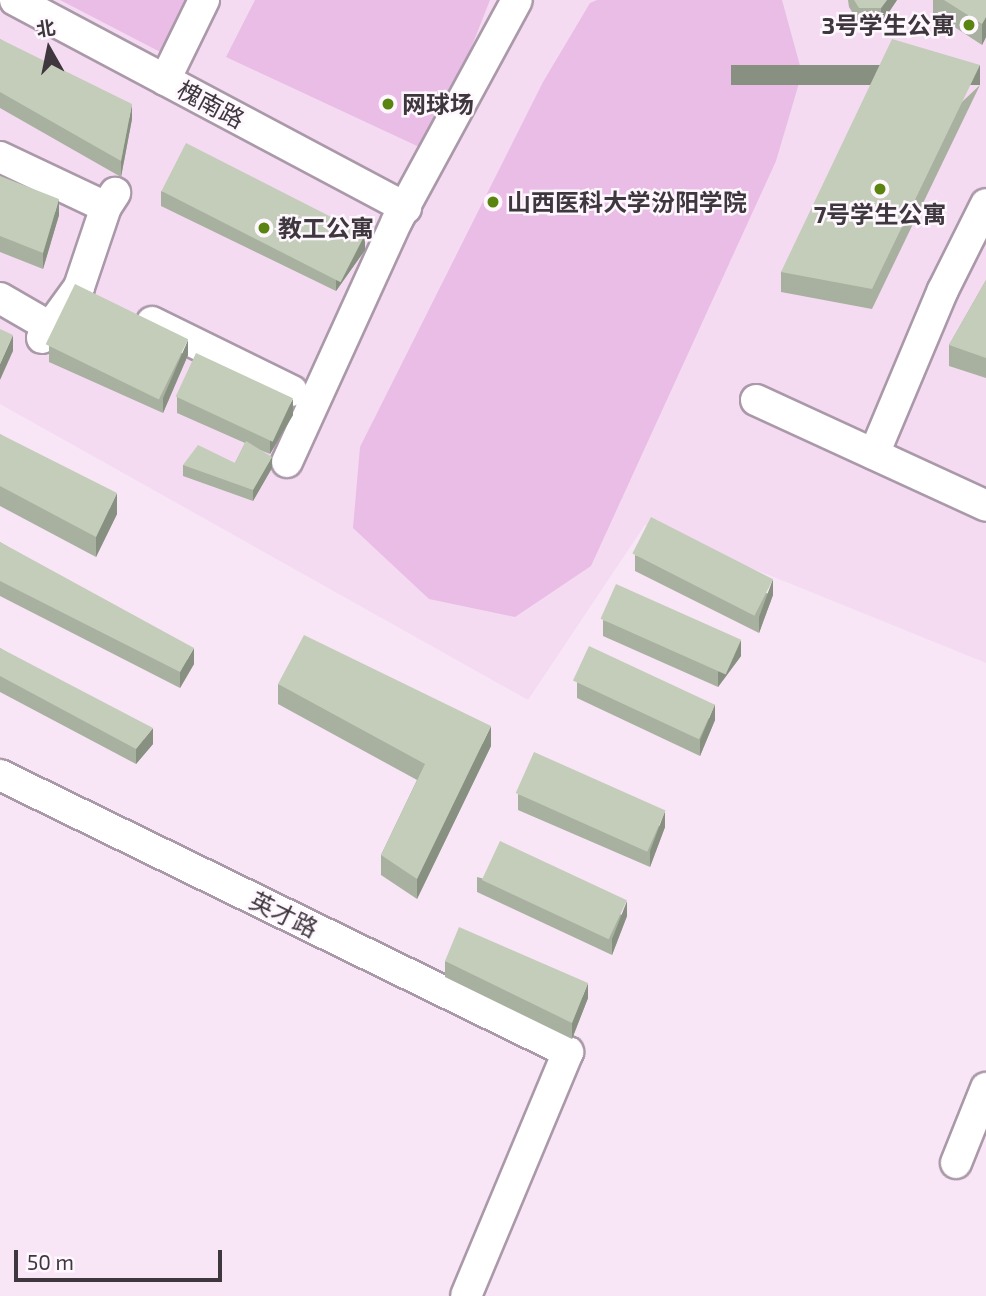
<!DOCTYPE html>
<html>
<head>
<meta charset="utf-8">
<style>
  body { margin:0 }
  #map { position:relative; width:986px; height:1296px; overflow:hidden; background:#f8e6f7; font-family:"Exo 2","Noto Sans SC",sans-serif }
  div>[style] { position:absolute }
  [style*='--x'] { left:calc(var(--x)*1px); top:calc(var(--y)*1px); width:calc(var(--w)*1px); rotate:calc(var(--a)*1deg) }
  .built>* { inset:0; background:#f4dbf2 }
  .green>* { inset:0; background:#e9bde5 }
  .roads { filter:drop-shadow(2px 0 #aa99a8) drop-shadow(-2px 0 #aa99a8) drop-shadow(0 2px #aa99a8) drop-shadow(0 -2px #aa99a8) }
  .minor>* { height:30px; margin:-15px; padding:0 15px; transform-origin:15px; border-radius:15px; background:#fff }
  .wall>* { inset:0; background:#a8b09f }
  .shaded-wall>* { inset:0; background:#889082; transform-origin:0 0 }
  .building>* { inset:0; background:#c3cdb9; transform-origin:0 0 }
  .dots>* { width:19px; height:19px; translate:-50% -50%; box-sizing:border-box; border:4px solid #fef7fe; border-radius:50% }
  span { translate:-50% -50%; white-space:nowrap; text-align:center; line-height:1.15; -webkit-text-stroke:5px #fef7fe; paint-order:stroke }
  .poi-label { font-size:24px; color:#3f373e; font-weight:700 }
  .right { translate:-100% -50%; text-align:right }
  .left { translate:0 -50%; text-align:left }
  .street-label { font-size:24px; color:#3f373e }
  .north { position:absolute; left:14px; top:14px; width:70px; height:70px; -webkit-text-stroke:5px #fef7fe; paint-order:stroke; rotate:351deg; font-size:19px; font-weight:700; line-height:28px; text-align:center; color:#3f373e }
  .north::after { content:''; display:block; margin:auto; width:24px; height:32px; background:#3f373e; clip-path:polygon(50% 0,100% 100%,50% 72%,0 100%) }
  .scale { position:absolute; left:14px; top:1250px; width:208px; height:32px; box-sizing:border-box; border:4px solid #3f373e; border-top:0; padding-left:9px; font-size:21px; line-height:24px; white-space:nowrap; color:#3f373e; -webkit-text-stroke:5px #fef7fe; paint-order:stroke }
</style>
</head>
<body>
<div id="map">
  <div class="built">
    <i style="clip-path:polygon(0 0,986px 0,986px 663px,645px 525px,528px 700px,0 404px)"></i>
  </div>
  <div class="green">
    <i style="clip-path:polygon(60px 0,198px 0,170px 57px)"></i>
    <i style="clip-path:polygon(255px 0,490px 0,430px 152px,226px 57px)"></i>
    <i style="clip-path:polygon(597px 0,782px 0,802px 73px,776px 161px,591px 566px,515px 617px,429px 599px,353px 528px,360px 447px,543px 82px,590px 3px)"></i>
  </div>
  <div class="roads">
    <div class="minor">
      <i style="--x:15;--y:0;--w:443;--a:28"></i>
      <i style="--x:165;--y:80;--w:89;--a:-64"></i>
      <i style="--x:0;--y:157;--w:117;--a:25.3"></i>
      <i style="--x:0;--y:298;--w:58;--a:30.1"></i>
      <i style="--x:152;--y:322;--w:156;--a:26.2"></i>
      <i style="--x:42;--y:338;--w:63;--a:-54"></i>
      <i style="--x:79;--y:287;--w:84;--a:-71.4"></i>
      <i style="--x:106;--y:207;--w:17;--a:-57"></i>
      <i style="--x:756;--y:400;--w:253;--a:24.7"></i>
      <i style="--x:874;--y:454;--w:178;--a:-67.2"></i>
      <i style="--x:943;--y:290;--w:96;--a:-63.4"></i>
      <i style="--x:287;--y:462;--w:265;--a:-65.5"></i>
      <i style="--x:397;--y:221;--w:251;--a:-61.5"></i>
      <i style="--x:0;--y:775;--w:632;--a:26"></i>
      <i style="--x:568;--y:1052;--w:264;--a:112.7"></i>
      <i style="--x:956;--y:1163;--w:81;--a:-68.2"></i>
    </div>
  </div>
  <div class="wall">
    <i style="clip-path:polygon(848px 0,897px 0,881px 24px,859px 23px,849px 7px)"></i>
    <i style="clip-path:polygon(933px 0,986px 0,986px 37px,982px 45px,933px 13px)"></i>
    <i style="clip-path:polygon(0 39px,132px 119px,121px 177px,0 108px)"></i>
    <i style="clip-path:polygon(980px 85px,872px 309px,781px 292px,781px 272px)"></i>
    <i style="clip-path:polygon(0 176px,59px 215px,43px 269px,0 252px)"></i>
    <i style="clip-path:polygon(161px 191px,365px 250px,336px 291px,161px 206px)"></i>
    <i style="clip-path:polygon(986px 280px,986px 378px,949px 366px,949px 345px)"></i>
    <i style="clip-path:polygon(49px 346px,188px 355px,163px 413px,49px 362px)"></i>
    <i style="clip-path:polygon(177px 397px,293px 415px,270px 454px,260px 450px,272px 468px,253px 501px,183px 476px,183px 465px,235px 463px,245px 443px,177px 413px)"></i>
    <i style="clip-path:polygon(0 434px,117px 514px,96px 557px,0 506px)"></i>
    <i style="clip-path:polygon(0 542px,194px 664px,180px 688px,0 596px)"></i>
    <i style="clip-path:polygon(635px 555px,773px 595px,759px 633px,635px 571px)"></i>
    <i style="clip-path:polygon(603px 620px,741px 656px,718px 687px,603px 636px)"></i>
    <i style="clip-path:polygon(0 648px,153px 744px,136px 764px,0 692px)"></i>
    <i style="clip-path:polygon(577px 682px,715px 720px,700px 756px,577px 698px)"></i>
    <i style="clip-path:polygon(278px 684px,491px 746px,417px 899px,381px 875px,381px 855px,417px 780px,278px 704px)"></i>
    <i style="clip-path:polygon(518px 794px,665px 827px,650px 867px,518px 810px)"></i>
    <i style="clip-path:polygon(477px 877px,627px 916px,612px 955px,477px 892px)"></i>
    <i style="clip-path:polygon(445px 961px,588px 998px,572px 1039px,445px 977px)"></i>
  </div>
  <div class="shaded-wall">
    <i style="clip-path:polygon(887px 0,897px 0,881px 24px,881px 8px)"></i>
    <i style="clip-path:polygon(986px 17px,986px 37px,982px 45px,982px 24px)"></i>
    <i style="left:980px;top:65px;width:20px;height:249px;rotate:90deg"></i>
    <i style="clip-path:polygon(132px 104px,132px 119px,121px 177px,121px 161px)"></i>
    <i style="clip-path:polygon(59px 199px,59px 215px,43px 269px,43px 253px)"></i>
    <i style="clip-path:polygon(365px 235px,365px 250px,336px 291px,336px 275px)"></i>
    <i style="clip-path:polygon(13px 335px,13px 351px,0 380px,0 364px)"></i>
    <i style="clip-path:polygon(188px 340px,188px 355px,163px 413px,163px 398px)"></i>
    <i style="clip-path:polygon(293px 399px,293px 415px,270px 454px,270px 439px)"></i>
    <i style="clip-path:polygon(272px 457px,272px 468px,253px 501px,253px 490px)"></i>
    <i style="clip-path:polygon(117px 493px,117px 514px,96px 557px,96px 537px)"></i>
    <i style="clip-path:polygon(773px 579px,773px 595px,759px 633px,759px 617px)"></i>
    <i style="clip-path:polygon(741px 640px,741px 656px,718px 687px,718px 672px)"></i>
    <i style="clip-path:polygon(194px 648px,194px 664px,180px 688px,180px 672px)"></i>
    <i style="clip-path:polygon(715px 704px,715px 720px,700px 756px,700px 740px)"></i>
    <i style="clip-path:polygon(491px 726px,491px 746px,417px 899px,417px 879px)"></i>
    <i style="clip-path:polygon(153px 728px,153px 744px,136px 764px,136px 749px)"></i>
    <i style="clip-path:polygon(665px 811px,665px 827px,650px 867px,650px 851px)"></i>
    <i style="clip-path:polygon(627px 901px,627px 916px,612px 955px,612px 939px)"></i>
    <i style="clip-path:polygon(588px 983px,588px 998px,572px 1039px,572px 1023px)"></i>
  </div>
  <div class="building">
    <i style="clip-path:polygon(854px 0,887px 0,881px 8px,859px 8px)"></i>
    <i style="clip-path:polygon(944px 0,986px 0,986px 17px,982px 24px)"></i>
    <i style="clip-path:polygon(0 39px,132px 104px,121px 161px,0 92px)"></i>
    <i style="clip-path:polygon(892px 39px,980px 65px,872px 289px,781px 272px)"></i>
    <i style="left:186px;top:143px;width:201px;height:54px;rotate:27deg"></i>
    <i style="clip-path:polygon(0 176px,59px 199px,43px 253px,0 236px)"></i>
    <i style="clip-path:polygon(986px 280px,986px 358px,949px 345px)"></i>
    <i style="left:75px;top:284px;width:126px;height:67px;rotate:26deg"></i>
    <i style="clip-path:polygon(0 329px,13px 335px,0 364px)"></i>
    <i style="left:196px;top:353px;width:107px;height:48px;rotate:25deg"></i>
    <i style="clip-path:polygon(0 434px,117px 493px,96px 537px,0 486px)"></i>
    <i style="clip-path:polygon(246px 441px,272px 457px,253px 490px,183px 465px,198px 445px,235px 463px)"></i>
    <i style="left:651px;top:517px;width:137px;height:41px;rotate:27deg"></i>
    <i style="clip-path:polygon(0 542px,194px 648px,180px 672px,0 581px)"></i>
    <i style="left:616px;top:584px;width:137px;height:38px;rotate:24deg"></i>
    <i style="clip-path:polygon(304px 635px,491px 726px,417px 879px,381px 855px,425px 764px,278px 684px)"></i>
    <i style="left:589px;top:646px;width:139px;height:38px;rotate:25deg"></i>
    <i style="clip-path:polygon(0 648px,153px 728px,136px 749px,0 676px)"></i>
    <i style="left:534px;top:752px;width:144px;height:45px;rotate:24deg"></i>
    <i style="left:500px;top:841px;width:140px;height:43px;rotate:25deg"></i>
    <i style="clip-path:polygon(459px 927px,588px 983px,572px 1023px,445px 961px)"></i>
  </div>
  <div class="dots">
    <i style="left:969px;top:25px;background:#59840f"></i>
    <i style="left:388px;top:104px;background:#59840f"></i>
    <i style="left:880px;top:189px;background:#59840f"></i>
    <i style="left:493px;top:202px;background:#59840f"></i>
    <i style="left:264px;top:228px;background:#59840f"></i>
  </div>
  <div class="poi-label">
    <span class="right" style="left:955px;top:25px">3号学生公寓</span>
    <span class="left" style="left:402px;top:104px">网球场</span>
    <span class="left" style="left:507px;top:202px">山西医科大学汾阳学院</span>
    <span style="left:880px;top:214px">7号学生公寓</span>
    <span class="left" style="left:278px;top:228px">教工公寓</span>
  </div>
  <div class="street-label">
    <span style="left:211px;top:104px;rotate:28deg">槐南路</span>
    <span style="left:284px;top:914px;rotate:26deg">英才路</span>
  </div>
  <div class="north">北</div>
  <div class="scale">50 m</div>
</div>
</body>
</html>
